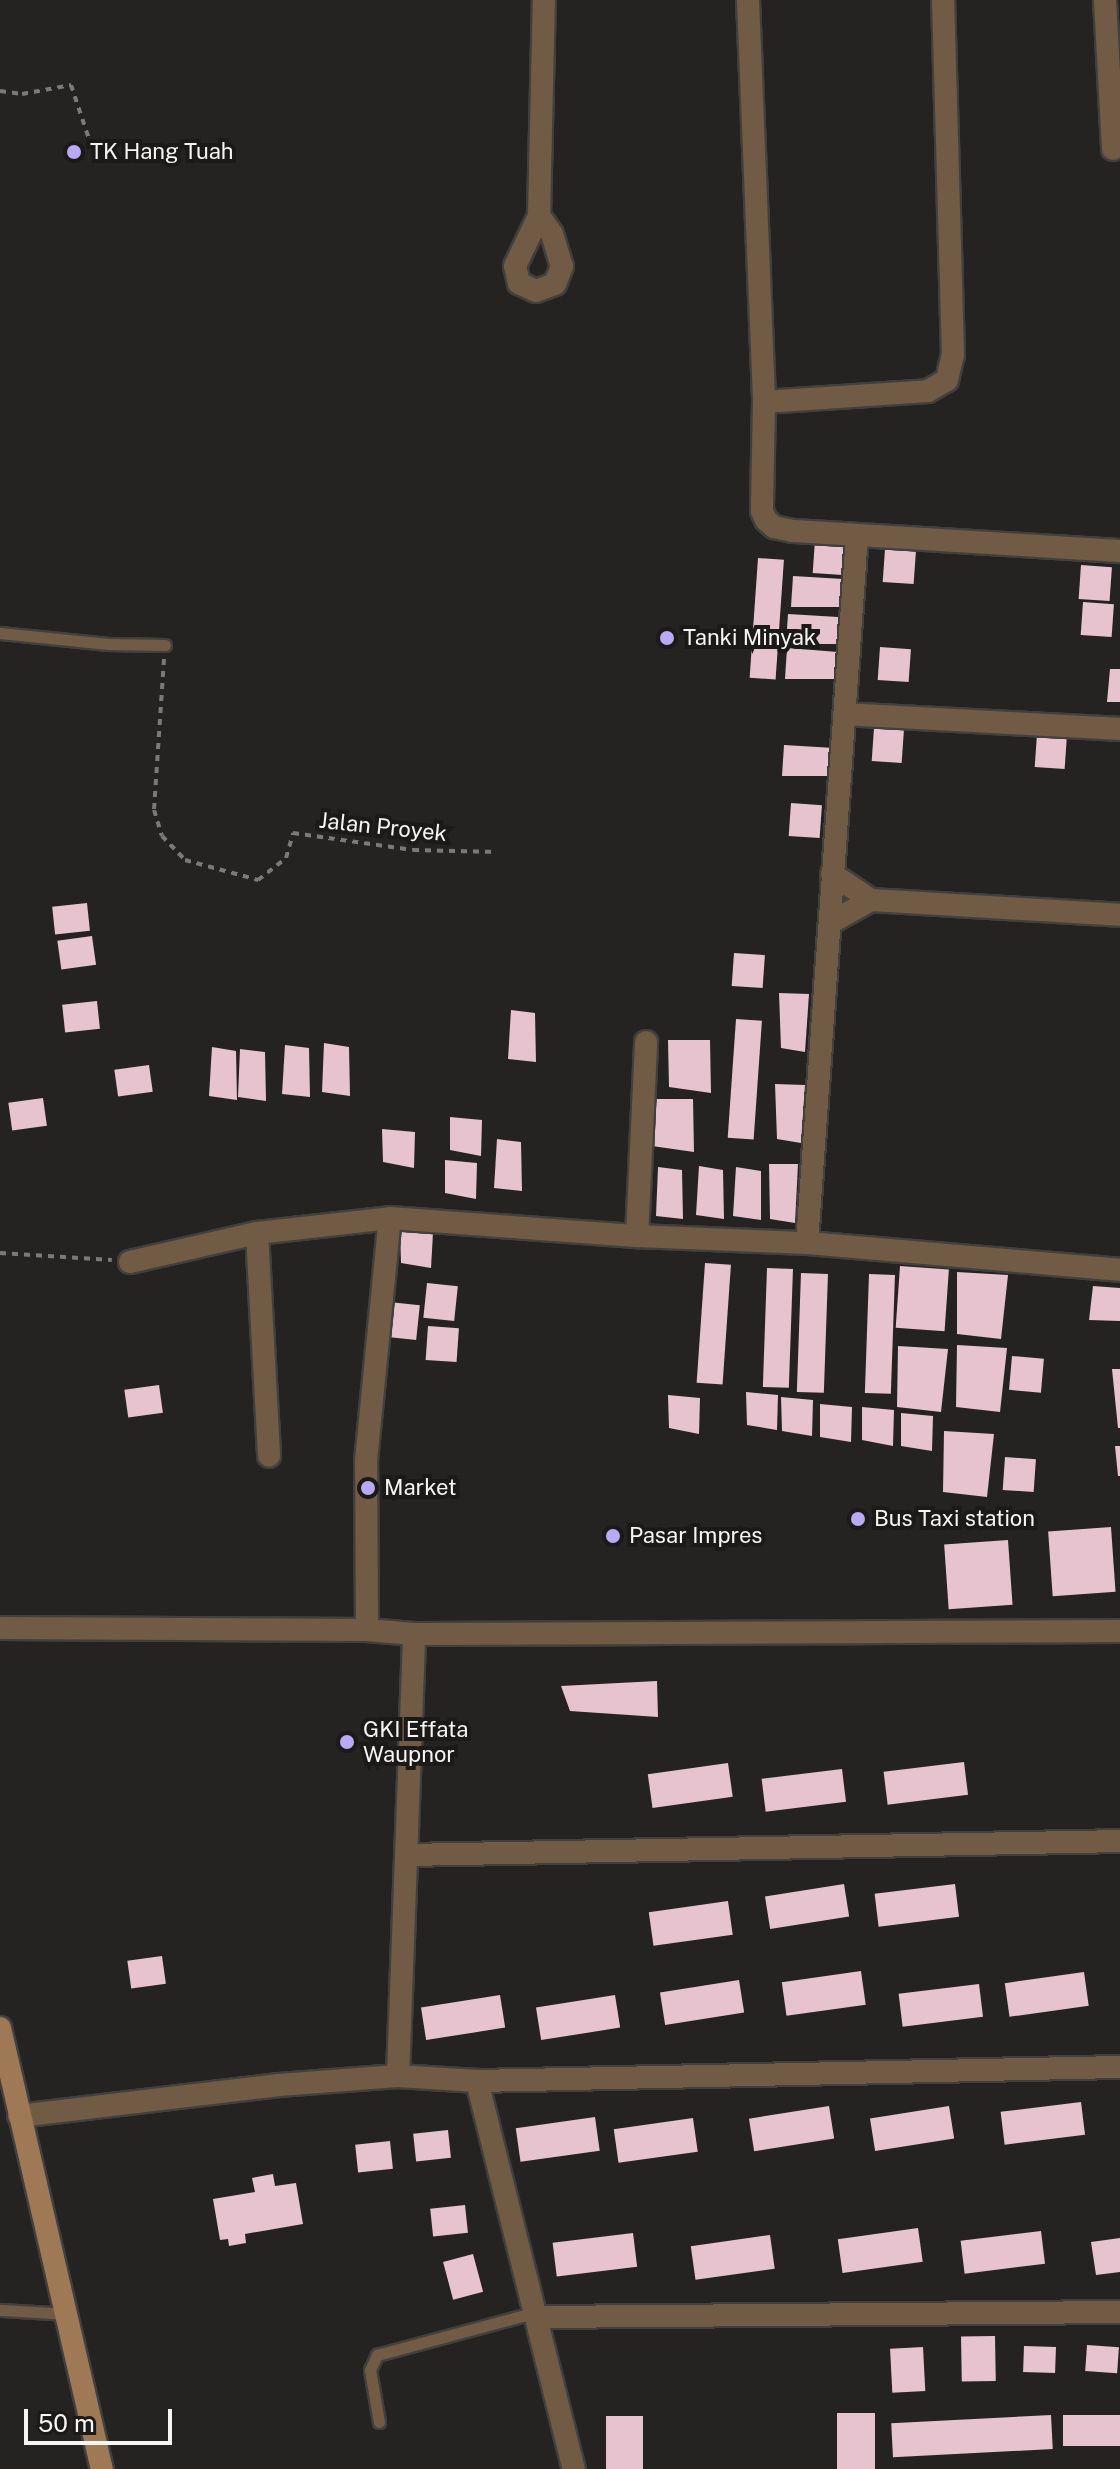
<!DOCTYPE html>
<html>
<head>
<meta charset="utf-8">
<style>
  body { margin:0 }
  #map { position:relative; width:1120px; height:2469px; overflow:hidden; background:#242321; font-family:"Public Sans",sans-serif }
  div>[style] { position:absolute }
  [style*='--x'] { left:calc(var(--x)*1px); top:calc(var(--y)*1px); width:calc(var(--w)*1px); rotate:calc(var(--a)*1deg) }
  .building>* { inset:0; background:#e6c3cf; transform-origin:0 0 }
  .path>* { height:4px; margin-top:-2px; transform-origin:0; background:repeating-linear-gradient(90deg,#7a7a78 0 6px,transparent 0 12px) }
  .roads { filter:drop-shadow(2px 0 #41403e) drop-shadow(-2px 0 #41403e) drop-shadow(0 2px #41403e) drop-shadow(0 -2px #41403e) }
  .service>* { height:11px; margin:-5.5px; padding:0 5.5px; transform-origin:5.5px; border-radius:5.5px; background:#725b44 }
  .minor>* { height:22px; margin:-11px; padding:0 11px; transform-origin:11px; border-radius:11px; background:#725b44 }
  .secondary>* { height:22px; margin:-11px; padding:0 11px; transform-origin:11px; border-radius:11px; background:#9f7955 }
  .dots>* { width:22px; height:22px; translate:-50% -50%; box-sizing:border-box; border:4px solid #1b1a18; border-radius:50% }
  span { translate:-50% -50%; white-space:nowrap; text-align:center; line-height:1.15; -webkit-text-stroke:8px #1b1a18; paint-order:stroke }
  .poi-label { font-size:22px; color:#f5f5f3 }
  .left { translate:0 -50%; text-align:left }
  .street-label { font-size:22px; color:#f5f5f3 }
  .scale { position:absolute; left:24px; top:2409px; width:148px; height:36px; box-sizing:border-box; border:4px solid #f5f5f3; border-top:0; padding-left:10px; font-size:24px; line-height:28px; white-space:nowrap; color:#f5f5f3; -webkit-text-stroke:6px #1b1a18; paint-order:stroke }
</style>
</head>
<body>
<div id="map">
  <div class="building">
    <i style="left:815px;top:540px;width:30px;height:33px;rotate:4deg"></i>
    <i style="left:885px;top:549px;width:31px;height:33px;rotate:4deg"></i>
    <i style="left:758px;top:558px;width:26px;height:120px;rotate:4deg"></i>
    <i style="left:1081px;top:565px;width:31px;height:34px;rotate:4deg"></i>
    <i style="clip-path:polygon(793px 576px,843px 579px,844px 607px,791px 607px)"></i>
    <i style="left:1083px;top:602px;width:31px;height:33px;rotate:4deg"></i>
    <i style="clip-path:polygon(788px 614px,838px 617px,839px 644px,786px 644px)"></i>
    <i style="left:880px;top:647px;width:31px;height:33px;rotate:4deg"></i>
    <i style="clip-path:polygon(787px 648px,838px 652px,839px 679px,785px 679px)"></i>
    <i style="clip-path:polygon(1110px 669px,1120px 669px,1120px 702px,1107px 702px)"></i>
    <i style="left:874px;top:728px;width:30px;height:33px;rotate:4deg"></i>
    <i style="left:1037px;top:734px;width:30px;height:33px;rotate:4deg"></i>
    <i style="clip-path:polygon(784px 745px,834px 748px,835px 776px,782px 776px)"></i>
    <i style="left:791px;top:803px;width:31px;height:33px;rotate:4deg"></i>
    <i style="left:87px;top:903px;width:28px;height:35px;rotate:84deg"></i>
    <i style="left:92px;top:936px;width:29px;height:35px;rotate:82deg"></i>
    <i style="left:734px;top:953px;width:31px;height:33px;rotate:4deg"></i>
    <i style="clip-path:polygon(779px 993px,809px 994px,805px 1052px,781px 1048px)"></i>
    <i style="left:97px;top:1001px;width:28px;height:35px;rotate:84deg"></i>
    <i style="clip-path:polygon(511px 1010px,535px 1013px,536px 1062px,508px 1059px)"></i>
    <i style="left:736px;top:1019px;width:26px;height:119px;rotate:4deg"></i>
    <i style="clip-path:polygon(668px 1040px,710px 1040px,711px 1093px,669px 1087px)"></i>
    <i style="clip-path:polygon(324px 1043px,349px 1047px,350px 1096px,322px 1092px)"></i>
    <i style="clip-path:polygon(285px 1045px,309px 1048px,310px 1097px,282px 1094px)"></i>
    <i style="clip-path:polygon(212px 1047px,236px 1051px,237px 1100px,209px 1096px)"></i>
    <i style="clip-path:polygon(240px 1049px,265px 1052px,266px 1101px,238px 1097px)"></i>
    <i style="left:149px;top:1065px;width:27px;height:35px;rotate:82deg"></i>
    <i style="clip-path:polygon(775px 1084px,805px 1085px,801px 1143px,777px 1139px)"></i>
    <i style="left:43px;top:1098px;width:28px;height:35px;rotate:82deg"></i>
    <i style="clip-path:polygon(651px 1099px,693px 1099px,694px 1152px,652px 1146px)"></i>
    <i style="clip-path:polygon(450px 1117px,482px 1120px,481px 1156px,450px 1150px)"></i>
    <i style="clip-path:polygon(382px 1129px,415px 1132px,414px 1168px,383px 1162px)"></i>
    <i style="clip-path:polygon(497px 1139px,521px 1142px,522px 1191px,494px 1188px)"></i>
    <i style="clip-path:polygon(445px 1160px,477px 1163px,476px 1199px,445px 1193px)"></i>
    <i style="clip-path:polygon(769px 1164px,798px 1164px,795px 1223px,770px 1219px)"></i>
    <i style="clip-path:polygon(699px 1166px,723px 1170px,724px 1219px,696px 1215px)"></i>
    <i style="clip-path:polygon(658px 1167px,682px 1170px,683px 1219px,656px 1216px)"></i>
    <i style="clip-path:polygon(736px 1167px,761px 1171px,761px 1220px,733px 1216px)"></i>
    <i style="clip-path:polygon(400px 1230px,433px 1233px,431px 1268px,401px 1263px)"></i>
    <i style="left:705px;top:1263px;width:26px;height:120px;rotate:4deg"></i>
    <i style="left:900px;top:1266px;width:49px;height:62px;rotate:4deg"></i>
    <i style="left:767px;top:1268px;width:26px;height:119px;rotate:2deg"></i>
    <i style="clip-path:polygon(957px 1272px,1008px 1275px,1001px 1339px,957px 1334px)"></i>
    <i style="left:801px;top:1273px;width:27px;height:119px;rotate:2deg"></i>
    <i style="left:869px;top:1274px;width:26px;height:119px;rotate:2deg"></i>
    <i style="left:427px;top:1283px;width:31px;height:35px;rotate:6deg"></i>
    <i style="clip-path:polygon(1093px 1286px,1120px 1288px,1120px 1321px,1089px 1320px)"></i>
    <i style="left:389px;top:1302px;width:31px;height:35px;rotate:6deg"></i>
    <i style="left:428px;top:1326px;width:31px;height:34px;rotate:4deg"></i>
    <i style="clip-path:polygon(957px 1345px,1007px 1348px,1000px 1412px,956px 1407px)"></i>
    <i style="clip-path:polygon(898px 1346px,948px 1349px,941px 1412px,897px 1407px)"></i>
    <i style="left:1012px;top:1356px;width:32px;height:34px;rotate:5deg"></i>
    <i style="clip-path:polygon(1112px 1369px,1120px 1369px,1120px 1428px,1118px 1428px)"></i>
    <i style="left:159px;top:1385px;width:28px;height:35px;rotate:82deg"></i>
    <i style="clip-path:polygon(746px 1392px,778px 1395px,777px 1430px,747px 1425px)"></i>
    <i style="clip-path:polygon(668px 1395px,700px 1398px,699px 1434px,669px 1428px)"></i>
    <i style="clip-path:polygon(781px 1397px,813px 1400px,812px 1436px,782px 1431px)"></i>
    <i style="clip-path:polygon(820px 1404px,852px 1407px,851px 1442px,820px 1437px)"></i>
    <i style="clip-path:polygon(862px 1407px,894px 1410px,893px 1446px,862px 1440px)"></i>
    <i style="clip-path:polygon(901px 1413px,933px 1416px,932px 1451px,901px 1446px)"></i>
    <i style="clip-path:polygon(944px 1431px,994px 1434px,987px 1497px,943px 1492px)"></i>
    <i style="clip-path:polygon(1115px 1446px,1120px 1446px,1120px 1476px,1118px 1476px)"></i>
    <i style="left:1005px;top:1457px;width:31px;height:33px;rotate:4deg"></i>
    <i style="left:1111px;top:1527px;width:65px;height:63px;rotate:86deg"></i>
    <i style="left:1008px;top:1540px;width:65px;height:64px;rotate:86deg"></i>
    <i style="clip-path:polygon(657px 1681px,658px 1717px,570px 1711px,561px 1686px)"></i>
    <i style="left:964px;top:1762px;width:33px;height:81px;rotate:83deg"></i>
    <i style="left:728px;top:1763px;width:34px;height:81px;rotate:82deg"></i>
    <i style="left:842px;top:1769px;width:33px;height:81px;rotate:83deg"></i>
    <i style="left:844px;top:1884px;width:33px;height:80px;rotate:81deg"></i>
    <i style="left:955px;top:1884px;width:33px;height:81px;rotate:83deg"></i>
    <i style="left:728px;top:1901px;width:34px;height:80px;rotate:82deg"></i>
    <i style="left:162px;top:1956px;width:28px;height:35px;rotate:82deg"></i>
    <i style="left:861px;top:1971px;width:34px;height:80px;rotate:82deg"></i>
    <i style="left:1084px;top:1972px;width:34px;height:80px;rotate:82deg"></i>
    <i style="left:739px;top:1980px;width:33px;height:80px;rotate:81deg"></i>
    <i style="left:979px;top:1984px;width:33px;height:81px;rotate:83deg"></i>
    <i style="left:500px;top:1995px;width:33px;height:80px;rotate:81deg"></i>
    <i style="left:615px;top:1995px;width:33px;height:80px;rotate:81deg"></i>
    <i style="left:1081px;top:2102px;width:33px;height:81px;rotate:83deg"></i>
    <i style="left:829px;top:2106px;width:33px;height:81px;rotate:81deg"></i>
    <i style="left:949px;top:2106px;width:33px;height:80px;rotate:81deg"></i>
    <i style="left:595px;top:2117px;width:34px;height:80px;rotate:82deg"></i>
    <i style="left:693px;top:2118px;width:34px;height:80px;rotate:82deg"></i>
    <i style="left:448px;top:2130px;width:28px;height:35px;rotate:84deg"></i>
    <i style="left:390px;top:2141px;width:28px;height:35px;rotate:84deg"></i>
    <i style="clip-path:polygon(273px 2174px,275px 2186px,296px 2183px,303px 2224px,245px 2234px,246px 2243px,229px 2246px,228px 2239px,220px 2240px,213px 2199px,255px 2192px,252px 2178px)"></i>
    <i style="left:465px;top:2205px;width:28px;height:35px;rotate:84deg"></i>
    <i style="left:918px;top:2228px;width:34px;height:81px;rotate:82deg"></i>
    <i style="left:1041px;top:2231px;width:33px;height:81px;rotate:83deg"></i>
    <i style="left:633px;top:2233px;width:34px;height:81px;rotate:83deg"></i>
    <i style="left:770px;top:2235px;width:34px;height:80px;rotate:82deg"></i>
    <i style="clip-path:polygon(1120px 2238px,1120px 2272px,1096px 2275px,1091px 2242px)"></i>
    <i style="left:473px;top:2254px;width:39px;height:31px;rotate:75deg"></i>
    <i style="left:995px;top:2336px;width:45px;height:34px;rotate:89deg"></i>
    <i style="left:1087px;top:2345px;width:32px;height:26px;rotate:4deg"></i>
    <i style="left:1024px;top:2346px;width:32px;height:26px;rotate:2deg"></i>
    <i style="left:923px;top:2347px;width:44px;height:33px;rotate:87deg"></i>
    <i style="left:837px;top:2413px;width:38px;height:56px"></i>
    <i style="left:1051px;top:2415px;width:34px;height:160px;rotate:87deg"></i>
    <i style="left:1063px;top:2415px;width:57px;height:31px"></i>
    <i style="left:606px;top:2416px;width:37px;height:53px"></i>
  </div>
  <div class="path">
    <i style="--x:0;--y:91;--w:22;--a:8"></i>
    <i style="--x:22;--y:94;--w:50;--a:-10.4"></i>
    <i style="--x:71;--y:85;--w:66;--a:71.6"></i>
    <i style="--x:164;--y:659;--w:151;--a:93.8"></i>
    <i style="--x:154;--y:810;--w:27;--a:73"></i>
    <i style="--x:162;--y:836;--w:33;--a:46"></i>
    <i style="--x:185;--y:860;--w:76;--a:15.3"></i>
    <i style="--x:258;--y:880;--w:36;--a:-38"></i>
    <i style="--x:286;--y:858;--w:26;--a:-74"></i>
    <i style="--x:293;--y:833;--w:121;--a:8.1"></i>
    <i style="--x:413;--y:850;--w:84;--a:1.4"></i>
    <i style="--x:0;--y:1253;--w:112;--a:3.6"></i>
  </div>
  <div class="roads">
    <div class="service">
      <i style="--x:0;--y:633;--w:109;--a:5.8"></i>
      <i style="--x:108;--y:644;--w:57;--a:1"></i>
      <i style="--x:0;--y:2310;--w:67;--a:3.4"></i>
      <i style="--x:379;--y:2422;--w:53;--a:-99.8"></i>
      <i style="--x:370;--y:2370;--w:17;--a:-65"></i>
      <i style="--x:377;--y:2355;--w:165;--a:-15.1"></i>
    </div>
    <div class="minor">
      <i style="--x:748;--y:0;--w:402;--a:87.7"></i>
      <i style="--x:764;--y:402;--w:109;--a:91.1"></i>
      <i style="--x:762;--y:511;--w:10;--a:66"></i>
      <i style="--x:766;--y:520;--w:11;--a:41"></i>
      <i style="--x:774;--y:527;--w:19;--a:12"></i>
      <i style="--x:793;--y:531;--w:328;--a:3.5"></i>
      <i style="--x:1105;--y:0;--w:149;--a:86.9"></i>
      <i style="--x:539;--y:216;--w:22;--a:54"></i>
      <i style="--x:552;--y:234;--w:34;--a:73"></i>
      <i style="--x:562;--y:266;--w:19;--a:111"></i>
      <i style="--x:555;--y:284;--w:20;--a:160"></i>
      <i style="--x:536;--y:291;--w:19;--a:-155"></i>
      <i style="--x:519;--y:283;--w:17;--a:-103"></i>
      <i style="--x:515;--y:266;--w:55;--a:-64.4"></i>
      <i style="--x:539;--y:216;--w:216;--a:-88.7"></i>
      <i style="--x:764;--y:402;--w:164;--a:-3.8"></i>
      <i style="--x:928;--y:391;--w:22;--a:-30"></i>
      <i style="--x:947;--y:380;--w:26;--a:-77"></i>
      <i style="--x:953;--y:355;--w:355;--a:-91.6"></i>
      <i style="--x:845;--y:714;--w:275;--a:3.1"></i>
      <i style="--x:832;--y:874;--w:47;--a:33.7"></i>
      <i style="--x:871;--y:900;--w:249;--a:3.4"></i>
      <i style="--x:830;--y:923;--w:47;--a:-29.3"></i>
      <i style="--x:257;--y:1233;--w:223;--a:86.9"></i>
      <i style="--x:637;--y:1236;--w:194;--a:-87.3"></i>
      <i style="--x:807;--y:1243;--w:710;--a:-85.96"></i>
      <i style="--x:130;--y:1262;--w:130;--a:-12.9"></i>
      <i style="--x:257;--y:1233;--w:134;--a:-6.4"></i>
      <i style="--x:390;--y:1218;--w:248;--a:4.2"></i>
      <i style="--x:637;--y:1236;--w:170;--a:2.4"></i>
      <i style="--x:807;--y:1243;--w:314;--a:4.9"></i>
      <i style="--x:0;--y:1628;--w:367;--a:0.3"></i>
      <i style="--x:367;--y:1630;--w:47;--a:4.9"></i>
      <i style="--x:414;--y:1634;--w:706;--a:-0.24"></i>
      <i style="--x:367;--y:1630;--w:169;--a:-90.3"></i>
      <i style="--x:366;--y:1461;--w:244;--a:-84.4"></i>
      <i style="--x:407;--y:1855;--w:713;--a:-1.12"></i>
      <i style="--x:398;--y:2076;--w:442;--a:-87.9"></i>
      <i style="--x:477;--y:2081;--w:400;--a:76"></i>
      <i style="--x:19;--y:2116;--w:262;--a:-6.8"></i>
      <i style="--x:279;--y:2085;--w:119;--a:-4.3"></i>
      <i style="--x:398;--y:2076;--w:79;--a:3.6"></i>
      <i style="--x:477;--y:2081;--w:643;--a:-1.25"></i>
      <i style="--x:538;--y:2317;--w:582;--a:-0.49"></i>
    </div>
    <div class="secondary">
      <i style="--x:0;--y:2028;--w:453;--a:77"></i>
    </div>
  </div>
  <div class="dots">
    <i style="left:74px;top:152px;background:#baaaf6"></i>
    <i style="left:667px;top:638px;background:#baaaf6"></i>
    <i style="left:368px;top:1488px;background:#baaaf6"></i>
    <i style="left:858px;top:1519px;background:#baaaf6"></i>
    <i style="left:613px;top:1536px;background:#baaaf6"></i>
    <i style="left:347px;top:1742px;background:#baaaf6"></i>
  </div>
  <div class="poi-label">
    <span class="left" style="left:90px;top:152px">TK Hang Tuah</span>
    <span class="left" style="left:683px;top:638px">Tanki Minyak</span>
    <span class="left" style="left:384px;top:1488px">Market</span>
    <span class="left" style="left:874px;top:1519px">Bus Taxi station</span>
    <span class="left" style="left:629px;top:1536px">Pasar Impres</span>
    <span class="left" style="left:363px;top:1742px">GKI Effata<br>Waupnor</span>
  </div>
  <div class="street-label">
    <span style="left:383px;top:827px;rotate:6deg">Jalan Proyek</span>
  </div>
  <div class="scale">50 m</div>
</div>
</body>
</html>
